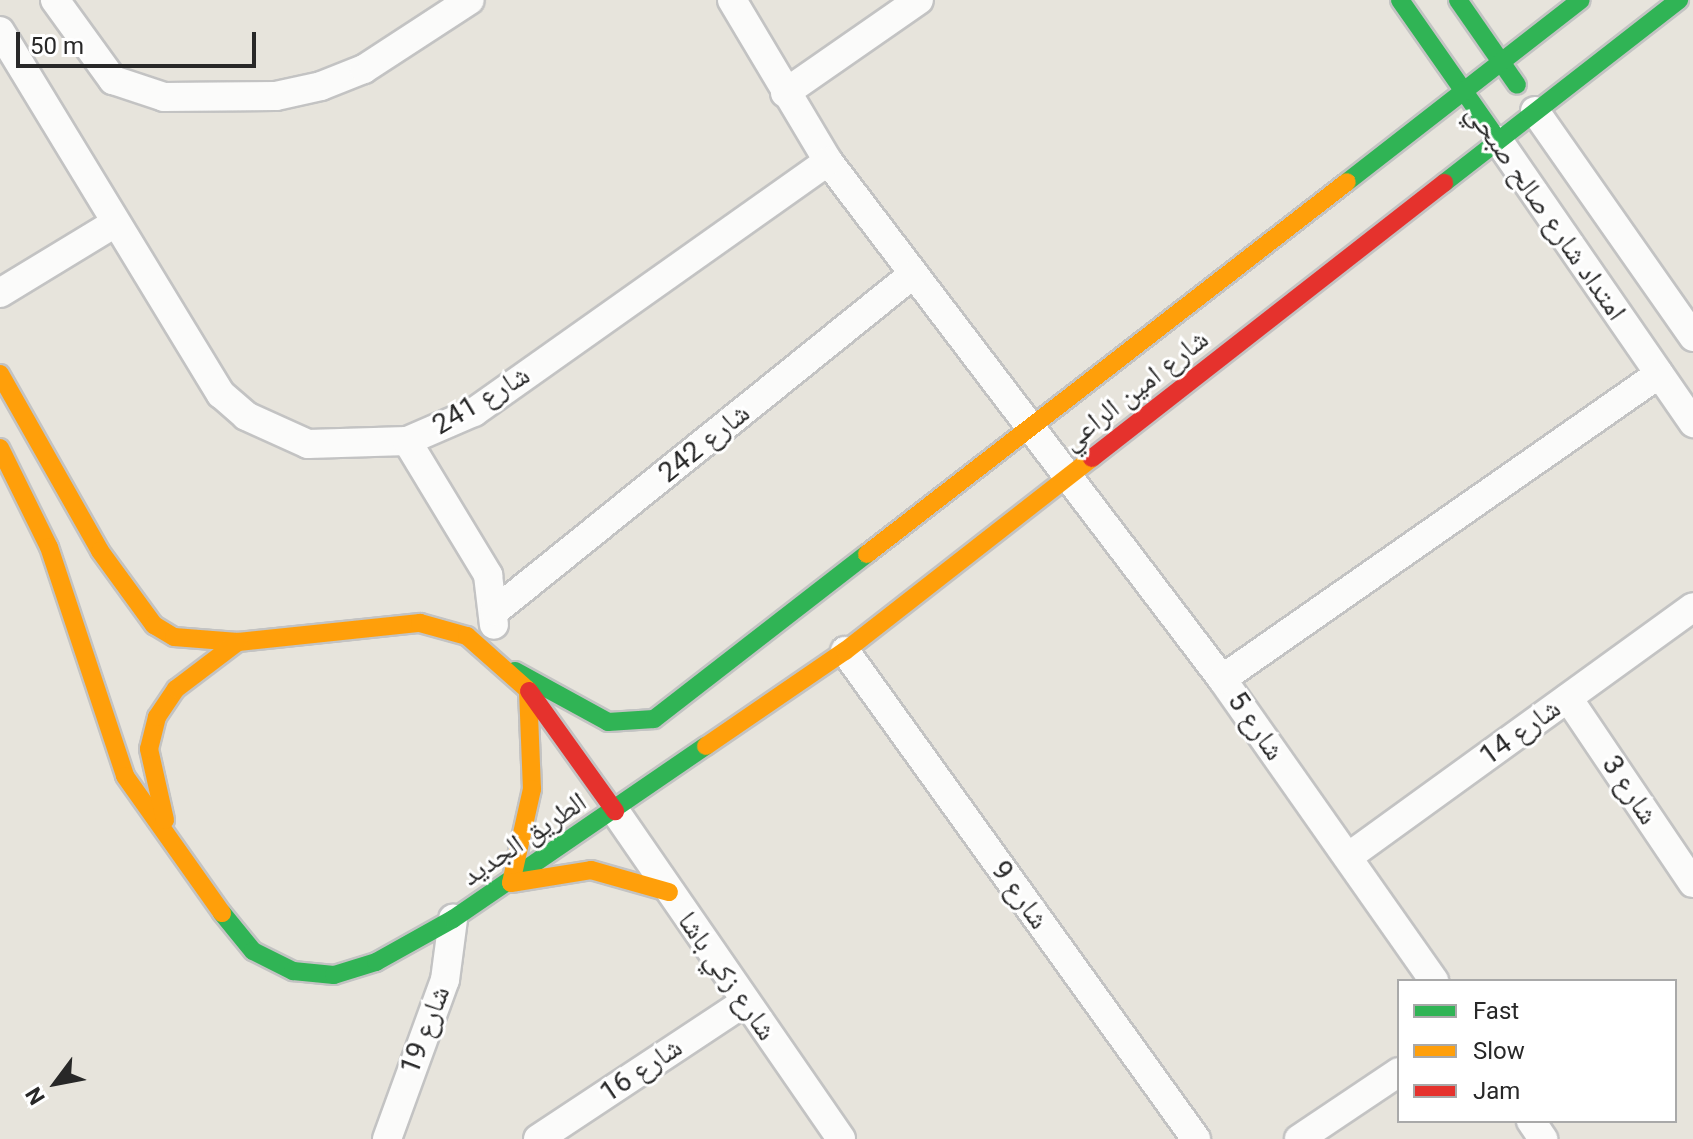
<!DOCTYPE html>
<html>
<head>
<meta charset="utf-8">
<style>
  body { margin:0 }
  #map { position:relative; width:1693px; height:1139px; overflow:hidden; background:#e7e4dc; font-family:Roboto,"Noto Naskh Arabic",sans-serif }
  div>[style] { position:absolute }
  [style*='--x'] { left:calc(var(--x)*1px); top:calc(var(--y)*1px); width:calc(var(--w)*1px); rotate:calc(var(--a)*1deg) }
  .roads { filter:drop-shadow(2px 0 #c3c3c3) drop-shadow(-2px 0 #c3c3c3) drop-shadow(0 2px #c3c3c3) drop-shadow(0 -2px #c3c3c3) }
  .street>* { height:28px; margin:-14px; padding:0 14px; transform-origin:14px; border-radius:14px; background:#fbfbfa }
  .fast>* { height:18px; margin:-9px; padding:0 9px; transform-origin:9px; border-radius:9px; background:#30b455 }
  .slow>* { height:18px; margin:-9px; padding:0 9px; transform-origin:9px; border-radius:9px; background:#ff9f0a }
  .jam>* { height:18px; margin:-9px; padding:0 9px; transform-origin:9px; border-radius:9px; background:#e5322d }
  span { translate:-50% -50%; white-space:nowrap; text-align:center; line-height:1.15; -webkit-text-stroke:6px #fff; paint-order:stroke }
  .street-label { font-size:28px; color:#282828 }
  .legend { position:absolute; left:1397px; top:979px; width:280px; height:144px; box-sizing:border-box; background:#fff; border:2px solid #a9a9a9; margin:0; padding:10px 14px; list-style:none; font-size:24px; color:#282828 }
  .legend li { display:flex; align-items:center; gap:16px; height:40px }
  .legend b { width:40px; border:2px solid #a9a9a9 }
  .north { position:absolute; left:16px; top:1043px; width:80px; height:80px; -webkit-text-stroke:6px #fff; paint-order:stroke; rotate:238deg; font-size:22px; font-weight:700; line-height:32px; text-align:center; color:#282828 }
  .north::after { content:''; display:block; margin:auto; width:28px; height:36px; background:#282828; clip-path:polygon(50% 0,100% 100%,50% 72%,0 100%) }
  .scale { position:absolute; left:16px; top:32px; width:240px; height:36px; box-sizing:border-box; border:4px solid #282828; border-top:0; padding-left:10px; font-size:24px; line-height:28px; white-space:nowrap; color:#282828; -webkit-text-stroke:6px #fff; paint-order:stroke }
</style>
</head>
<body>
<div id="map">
  <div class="roads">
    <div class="street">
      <i style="--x:55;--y:0;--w:99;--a:54.1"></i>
      <i style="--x:113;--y:80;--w:54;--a:18.4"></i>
      <i style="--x:164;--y:97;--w:112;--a:-0.5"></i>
      <i style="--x:276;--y:96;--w:46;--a:-12.5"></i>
      <i style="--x:321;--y:86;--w:46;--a:-21.6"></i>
      <i style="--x:364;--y:69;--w:126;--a:-33.1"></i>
      <i style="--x:732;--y:0;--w:187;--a:59.2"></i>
      <i style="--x:828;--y:161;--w:651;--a:52.74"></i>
      <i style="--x:1222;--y:679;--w:369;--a:54.9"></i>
      <i style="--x:0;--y:31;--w:425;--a:58.7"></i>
      <i style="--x:221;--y:394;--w:33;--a:41"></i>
      <i style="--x:246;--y:416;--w:68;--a:24.3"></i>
      <i style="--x:308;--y:444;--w:99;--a:-1.7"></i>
      <i style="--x:407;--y:441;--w:73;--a:-23.4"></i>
      <i style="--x:474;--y:412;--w:434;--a:-35.3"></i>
      <i style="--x:785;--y:93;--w:163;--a:-34.8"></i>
      <i style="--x:1535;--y:111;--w:276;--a:55"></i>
      <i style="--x:1498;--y:140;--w:344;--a:55.4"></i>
      <i style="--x:0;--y:293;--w:135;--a:-31.3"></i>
      <i style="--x:407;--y:441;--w:157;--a:58.8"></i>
      <i style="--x:488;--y:575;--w:50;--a:83.2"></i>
      <i style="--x:495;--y:611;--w:536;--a:-38.86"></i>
      <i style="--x:845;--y:651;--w:601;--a:54.27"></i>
      <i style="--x:1222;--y:679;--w:533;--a:-34.91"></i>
      <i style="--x:1568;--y:698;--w:223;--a:56"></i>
      <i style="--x:615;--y:811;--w:398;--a:55.4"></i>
      <i style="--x:1348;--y:857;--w:426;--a:-35.9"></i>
      <i style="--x:1531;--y:1121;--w:22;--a:56"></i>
      <i style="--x:387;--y:1139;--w:169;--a:-70"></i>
      <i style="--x:445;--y:980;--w:62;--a:-82.5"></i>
      <i style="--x:538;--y:1139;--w:248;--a:-33.5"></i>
      <i style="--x:1299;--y:1139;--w:120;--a:-33.8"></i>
    </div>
    <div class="fast">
      <i style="--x:1400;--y:0;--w:171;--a:55"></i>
      <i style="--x:1458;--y:0;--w:103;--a:55.2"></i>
      <i style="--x:1347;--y:182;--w:296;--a:-37.9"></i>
      <i style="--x:1444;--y:183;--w:298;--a:-37.9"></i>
      <i style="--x:515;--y:671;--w:106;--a:28.7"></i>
      <i style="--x:608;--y:722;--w:46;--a:-3.7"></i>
      <i style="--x:654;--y:719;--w:269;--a:-37.8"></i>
      <i style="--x:222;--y:913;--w:49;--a:50.8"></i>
      <i style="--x:253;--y:951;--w:45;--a:26.6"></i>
      <i style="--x:293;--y:971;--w:41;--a:5.6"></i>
      <i style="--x:334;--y:975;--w:44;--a:-17.2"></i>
      <i style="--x:376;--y:962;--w:88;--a:-29.2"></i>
      <i style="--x:453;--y:919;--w:306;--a:-34.4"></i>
    </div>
    <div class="slow">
      <i style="--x:0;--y:374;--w:203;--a:60.5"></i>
      <i style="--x:100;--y:551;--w:92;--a:53.9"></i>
      <i style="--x:154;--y:625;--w:23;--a:31"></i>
      <i style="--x:174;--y:637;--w:64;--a:4.5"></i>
      <i style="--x:238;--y:642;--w:183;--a:-6"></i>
      <i style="--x:420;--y:623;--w:49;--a:15.5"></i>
      <i style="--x:467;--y:636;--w:83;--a:41.6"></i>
      <i style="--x:0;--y:448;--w:110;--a:63.7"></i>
      <i style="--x:49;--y:547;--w:241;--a:71.6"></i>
      <i style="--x:125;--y:776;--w:168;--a:54.7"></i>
      <i style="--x:867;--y:554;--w:607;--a:-37.78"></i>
      <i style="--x:528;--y:690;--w:99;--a:87.7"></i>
      <i style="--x:532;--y:789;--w:96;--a:102.6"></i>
      <i style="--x:511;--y:883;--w:81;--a:-9.2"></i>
      <i style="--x:591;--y:870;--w:81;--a:15.8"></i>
      <i style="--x:706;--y:746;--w:168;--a:-34.4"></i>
      <i style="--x:845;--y:651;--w:313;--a:-38"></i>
      <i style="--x:165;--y:820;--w:73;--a:-102.7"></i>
      <i style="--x:149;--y:749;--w:33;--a:-76"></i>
      <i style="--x:157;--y:717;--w:34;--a:-56"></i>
      <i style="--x:176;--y:689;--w:78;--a:-37.2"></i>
    </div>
    <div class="jam">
      <i style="--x:1092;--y:458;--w:447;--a:-38"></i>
      <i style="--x:529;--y:691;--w:148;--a:54.4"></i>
    </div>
  </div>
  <div class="street-label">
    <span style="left:1546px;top:212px;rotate:55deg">امتداد شارع صالح صبحي</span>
    <span style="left:1135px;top:390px;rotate:-38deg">شارع امين الراعي</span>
    <span style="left:481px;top:400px;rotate:-31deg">شارع 241</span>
    <span style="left:704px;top:443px;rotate:-39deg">شارع 242</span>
    <span style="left:1256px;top:726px;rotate:55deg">شارع 5</span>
    <span style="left:1520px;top:732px;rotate:-36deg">شارع 14</span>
    <span style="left:1630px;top:790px;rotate:56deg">شارع 3</span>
    <span style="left:524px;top:839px;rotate:-34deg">الطريق الجديد</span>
    <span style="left:1020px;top:895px;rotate:54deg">شارع 9</span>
    <span style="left:727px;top:976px;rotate:55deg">شارع زكي باشا</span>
    <span style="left:425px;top:1030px;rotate:-69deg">شارع 19</span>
    <span style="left:641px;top:1070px;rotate:-34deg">شارع 16</span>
  </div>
  <ul class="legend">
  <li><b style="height:10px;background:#30b455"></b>Fast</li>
  <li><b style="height:10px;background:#ff9f0a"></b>Slow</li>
  <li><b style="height:10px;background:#e5322d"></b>Jam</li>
  </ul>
  <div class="north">N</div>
  <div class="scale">50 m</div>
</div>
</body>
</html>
